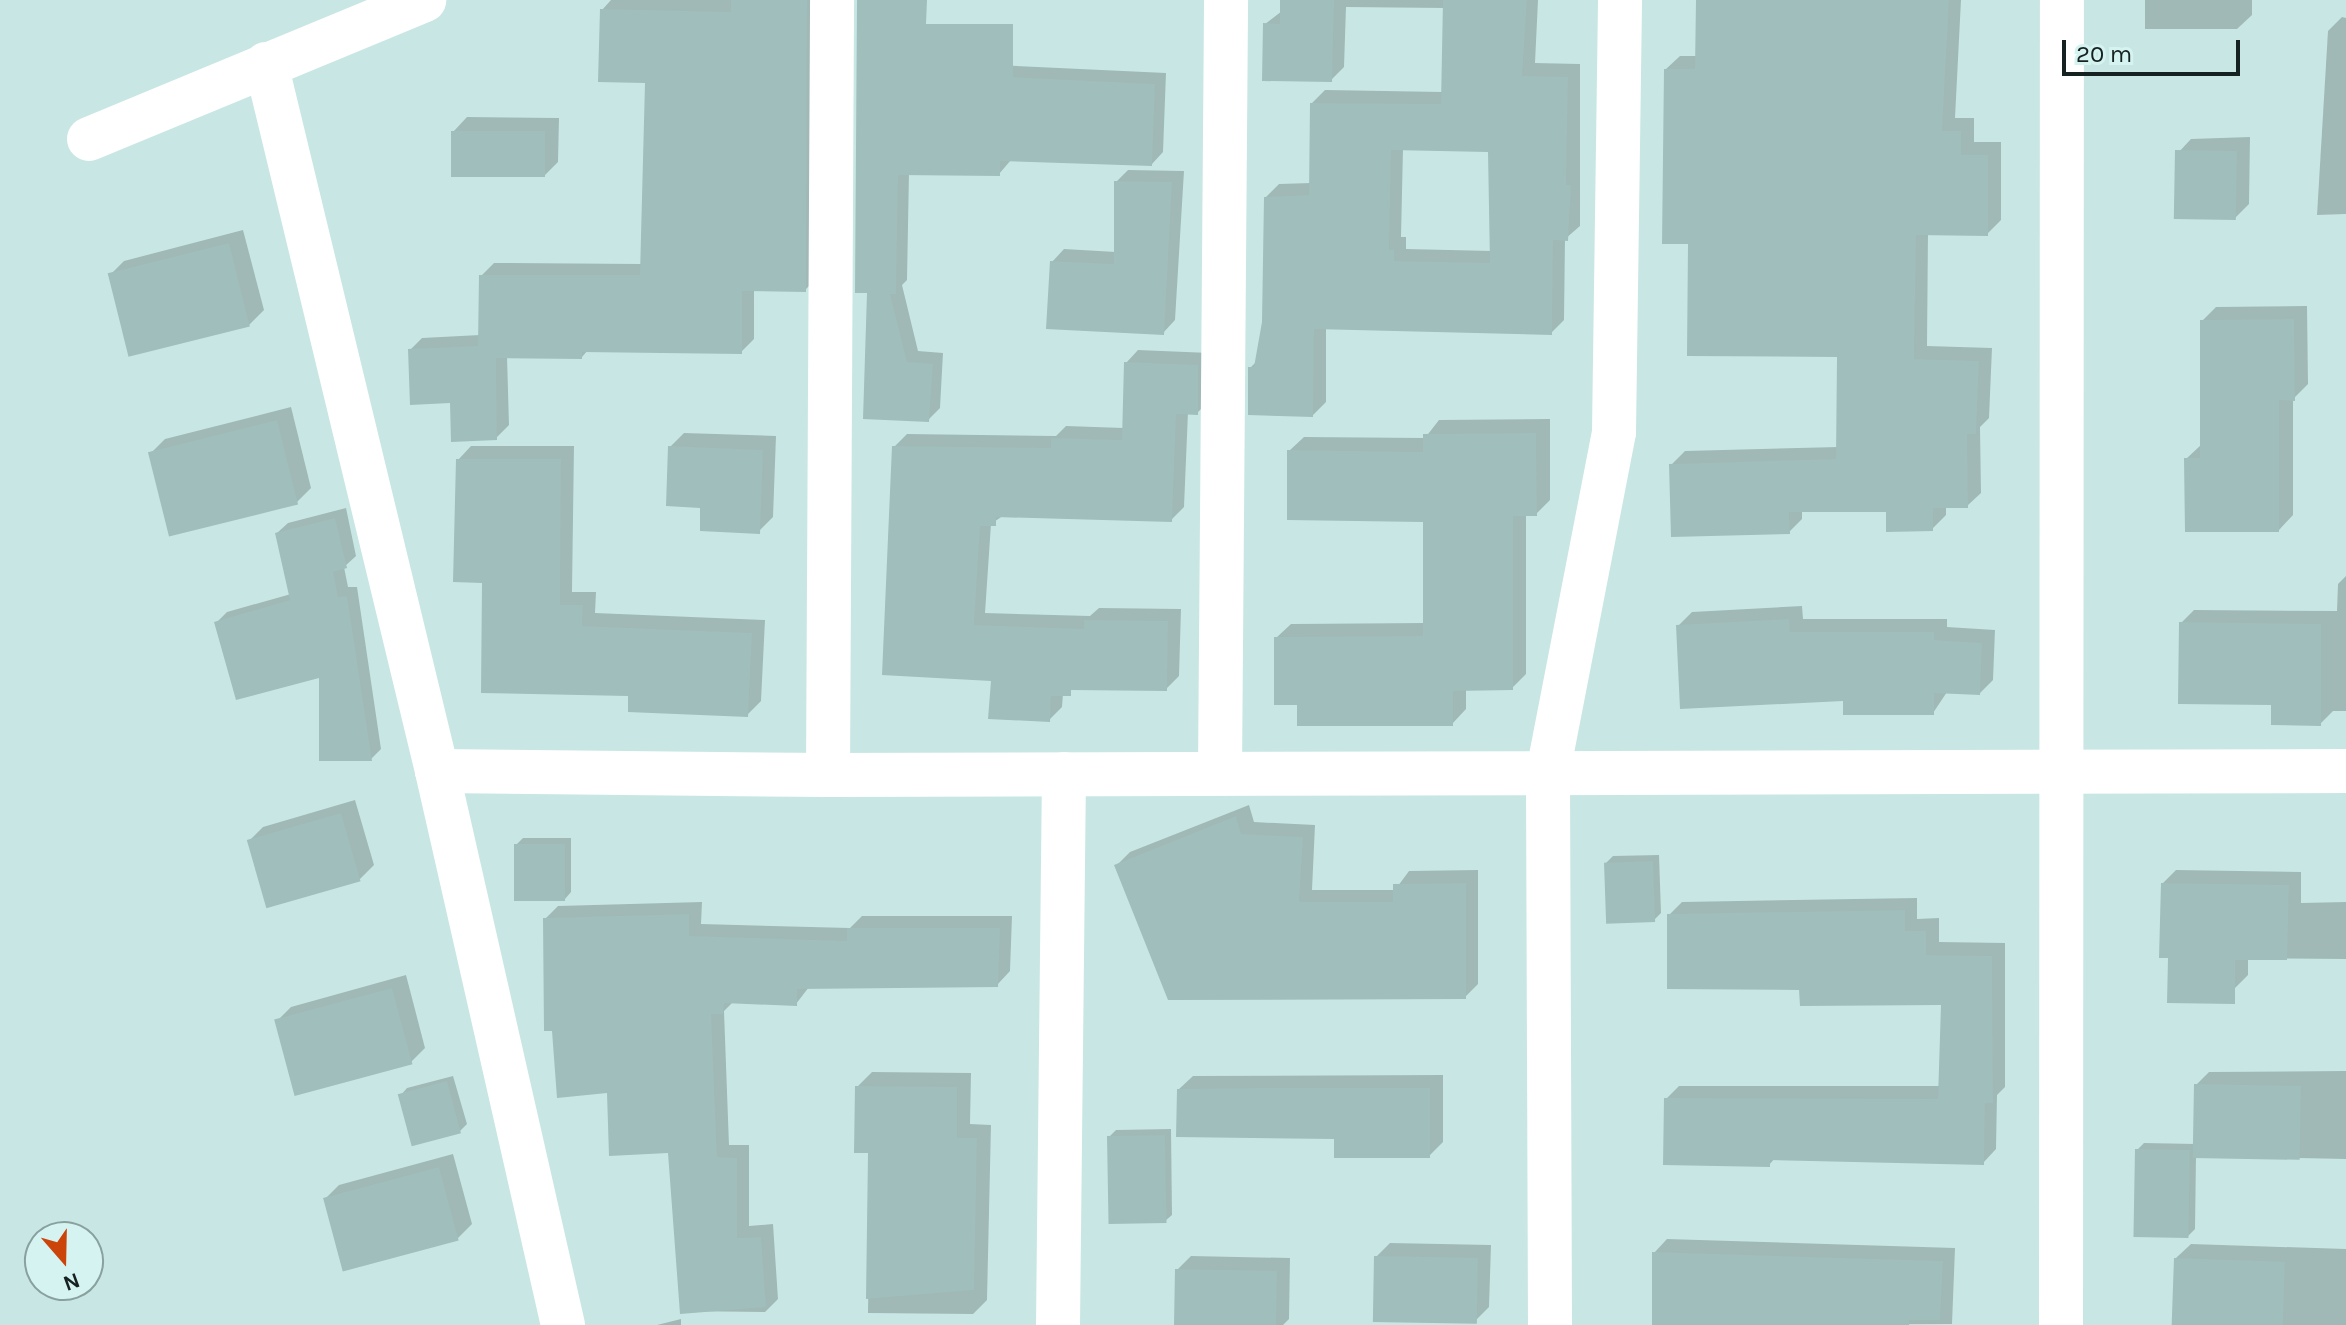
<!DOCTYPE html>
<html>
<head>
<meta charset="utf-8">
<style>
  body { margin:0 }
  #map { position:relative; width:2346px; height:1325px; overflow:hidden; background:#c8e7e4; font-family:Karla,sans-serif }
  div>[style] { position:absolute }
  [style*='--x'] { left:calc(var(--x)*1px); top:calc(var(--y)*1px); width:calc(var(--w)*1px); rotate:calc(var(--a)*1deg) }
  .shadow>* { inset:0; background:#0003 }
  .building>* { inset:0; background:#a0bebb; transform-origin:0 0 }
  .street>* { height:44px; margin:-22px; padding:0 22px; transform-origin:22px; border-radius:22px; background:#fff }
  .secondary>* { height:44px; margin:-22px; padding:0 22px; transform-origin:22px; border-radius:22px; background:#fff }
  span { translate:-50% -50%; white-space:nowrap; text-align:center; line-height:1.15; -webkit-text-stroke:6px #d5f4f1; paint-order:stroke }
  .north { position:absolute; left:24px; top:1221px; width:80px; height:80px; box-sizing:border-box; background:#d5f4f1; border:2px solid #89a09e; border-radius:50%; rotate:160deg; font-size:22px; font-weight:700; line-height:32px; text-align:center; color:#162221 }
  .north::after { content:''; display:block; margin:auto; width:28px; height:36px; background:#cb450a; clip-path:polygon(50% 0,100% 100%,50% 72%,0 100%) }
  .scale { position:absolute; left:2062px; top:40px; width:178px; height:36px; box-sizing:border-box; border:4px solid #162221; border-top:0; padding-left:10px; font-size:24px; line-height:28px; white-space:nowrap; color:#162221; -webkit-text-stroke:6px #d5f4f1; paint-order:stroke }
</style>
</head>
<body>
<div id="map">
  <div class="shadow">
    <i style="clip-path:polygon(611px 0,817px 0,817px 278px,805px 290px,754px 290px,754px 339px,741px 352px,588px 350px,582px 357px,507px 356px,509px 425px,496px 438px,452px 401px,410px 350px,422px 338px,480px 335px,481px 276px,494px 263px,642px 264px,648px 81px,602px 10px)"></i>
    <i style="clip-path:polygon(evenodd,1282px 0,1538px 0,1535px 63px,1580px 64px,1580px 226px,1565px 239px,1564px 320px,1551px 333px,1326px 327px,1326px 402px,1313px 415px,1250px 368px,1264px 354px,1266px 197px,1279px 184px,1311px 183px,1312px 103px,1325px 90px,1443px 92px,1445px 8px,1346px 7px,1344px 67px,1331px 80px,1265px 24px,1282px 11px,1282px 0,1403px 149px,1490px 151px,1492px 251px,1406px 249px,1406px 237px,1401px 237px,1403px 149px)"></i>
    <i style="clip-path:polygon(1698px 0,1961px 0,1955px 118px,1974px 118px,1974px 142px,2001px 142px,2001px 220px,1987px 234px,1928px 233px,1927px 346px,1992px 348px,1989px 418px,1980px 427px,1981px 493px,1967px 506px,1946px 506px,1946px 515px,1932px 529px,1888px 510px,1802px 510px,1802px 519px,1789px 532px,1671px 465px,1685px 451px,1838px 447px,1839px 355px,1690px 242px,1666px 69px,1680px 56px,1697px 56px)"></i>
    <i style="clip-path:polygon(2145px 0,2252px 0,2252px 15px,2237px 29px,2145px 29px)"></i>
    <i style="clip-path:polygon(2342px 17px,2346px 18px,2346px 214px,2317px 215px,2328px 31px)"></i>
    <i style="clip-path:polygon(870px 59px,1166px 73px,1163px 152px,1152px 164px,1011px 160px,999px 174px,909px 173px,907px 280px,902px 285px,918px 351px,943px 353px,940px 408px,928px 420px,869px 291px)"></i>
    <i style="clip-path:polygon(467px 117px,559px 118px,558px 162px,544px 176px,453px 132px)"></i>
    <i style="clip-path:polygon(2250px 137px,2249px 204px,2235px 218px,2177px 154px,2191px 139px)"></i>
    <i style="clip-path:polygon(1128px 170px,1184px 171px,1175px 320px,1163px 333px,1052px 262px,1064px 249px,1116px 252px,1116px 182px)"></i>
    <i style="clip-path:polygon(243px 230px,264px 310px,249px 325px,110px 275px,124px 261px)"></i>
    <i style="clip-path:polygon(2307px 306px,2308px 384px,2293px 399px,2293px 515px,2279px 530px,2186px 459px,2202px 444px,2202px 321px,2216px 307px)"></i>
    <i style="clip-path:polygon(1138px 350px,1210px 353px,1210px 400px,1197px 413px,1188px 412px,1184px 507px,1171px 520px,1004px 515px,991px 524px,985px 613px,1090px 616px,1099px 608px,1181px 609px,1179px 676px,1166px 689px,1076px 688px,1063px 694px,1062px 707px,1049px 720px,993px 679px,894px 447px,907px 434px,1056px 436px,1066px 426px,1124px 428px,1126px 363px)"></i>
    <i style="clip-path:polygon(291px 407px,311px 488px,297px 502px,151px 453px,165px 439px)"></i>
    <i style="clip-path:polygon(1550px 419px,1550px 500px,1536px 514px,1526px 514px,1526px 674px,1512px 688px,1466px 689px,1466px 709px,1452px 724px,1299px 703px,1276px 638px,1291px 624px,1425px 623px,1425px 520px,1289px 451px,1304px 437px,1425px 438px,1439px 420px)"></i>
    <i style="clip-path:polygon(684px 433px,776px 436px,773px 517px,759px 531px,702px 506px,670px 447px)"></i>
    <i style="clip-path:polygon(471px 446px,574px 446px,572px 592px,596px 592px,595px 613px,765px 620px,761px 701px,747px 715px,630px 694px,484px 581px,458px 460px)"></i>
    <i style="clip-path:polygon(346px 508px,356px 556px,344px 567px,348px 587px,357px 587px,381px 749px,371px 759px,321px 675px,216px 623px,227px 612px,291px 594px,277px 533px,288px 523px)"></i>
    <i style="clip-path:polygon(2346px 576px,2346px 711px,2333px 711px,2320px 724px,2273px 703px,2181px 623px,2194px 610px,2337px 611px,2338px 584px)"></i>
    <i style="clip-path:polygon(1802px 606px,1803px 619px,1947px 619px,1947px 627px,1995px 630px,1993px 680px,1980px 693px,1947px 692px,1933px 713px,1845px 699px,1678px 626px,1692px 612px)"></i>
    <i style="clip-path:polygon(355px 800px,374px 865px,360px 879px,249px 841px,263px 827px)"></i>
    <i style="clip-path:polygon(1249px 805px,1254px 822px,1315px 825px,1312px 890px,1395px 890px,1409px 871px,1478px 870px,1478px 984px,1465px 997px,1117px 865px,1130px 852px)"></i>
    <i style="clip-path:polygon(523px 838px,571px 838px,571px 892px,565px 899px,516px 845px)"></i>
    <i style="clip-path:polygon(1659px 855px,1661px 913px,1654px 920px,1606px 863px,1613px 856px)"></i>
    <i style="clip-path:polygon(2176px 870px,2301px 872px,2301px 903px,2346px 902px,2346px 959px,2248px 958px,2248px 975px,2234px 989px,2170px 956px,2163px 883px)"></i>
    <i style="clip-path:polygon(1917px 898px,1917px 919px,1939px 918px,1939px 942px,2005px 943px,2005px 1087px,1997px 1095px,1996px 1149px,1983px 1163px,1775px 1158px,1769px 1165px,1666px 1099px,1679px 1086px,1941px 1086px,1943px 1003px,1801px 988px,1669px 915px,1682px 902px)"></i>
    <i style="clip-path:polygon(702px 902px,701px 924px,850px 928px,862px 916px,1012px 916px,1010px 971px,997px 985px,809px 987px,796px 1004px,734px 1001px,724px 1011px,729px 1145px,749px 1145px,749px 1226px,773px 1224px,778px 1299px,765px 1312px,682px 1311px,670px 1151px,609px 1091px,545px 919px,558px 906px)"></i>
    <i style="clip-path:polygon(406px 975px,425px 1048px,411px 1062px,277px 1021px,291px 1007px)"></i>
    <i style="clip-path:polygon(2346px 1071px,2346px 1159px,2196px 1156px,2195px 1229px,2188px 1236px,2137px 1150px,2144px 1143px,2196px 1144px,2196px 1085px,2209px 1072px)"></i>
    <i style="clip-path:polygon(872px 1072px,971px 1073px,970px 1124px,991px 1125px,987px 1300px,973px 1314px,868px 1313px,870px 1151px,857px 1087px)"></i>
    <i style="clip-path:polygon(1443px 1075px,1443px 1142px,1429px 1156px,1336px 1137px,1178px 1090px,1193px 1076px)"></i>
    <i style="clip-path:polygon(453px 1076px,467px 1124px,460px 1131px,401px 1095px,407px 1088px)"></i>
    <i style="clip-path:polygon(1171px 1129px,1172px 1215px,1165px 1221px,1109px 1137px,1116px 1130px)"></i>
    <i style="clip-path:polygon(453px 1154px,472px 1224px,458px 1238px,325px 1199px,339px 1185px)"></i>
    <i style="clip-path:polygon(1667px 1239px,1955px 1248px,1952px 1324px,1738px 1325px,1654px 1253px)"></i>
    <i style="clip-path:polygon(1390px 1243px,1491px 1245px,1489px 1307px,1475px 1321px,1376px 1257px)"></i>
    <i style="clip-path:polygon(2191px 1244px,2346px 1249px,2346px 1325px,2175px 1325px,2176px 1258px)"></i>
    <i style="clip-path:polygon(1191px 1256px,1290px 1258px,1289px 1319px,1283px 1325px,1176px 1325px,1177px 1270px)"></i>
    <i style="clip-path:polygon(681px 1319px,681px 1325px,657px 1325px)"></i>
  </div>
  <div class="building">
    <i style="clip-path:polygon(731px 0,807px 0,806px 292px,742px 291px,742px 354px,582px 352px,582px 359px,496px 358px,497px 440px,451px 442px,450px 403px,410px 405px,408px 349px,478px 346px,479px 275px,640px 275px,645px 83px,598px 82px,600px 9px,731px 12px)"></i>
    <i style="clip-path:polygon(857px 0,927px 0,926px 24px,1013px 24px,1013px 77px,1155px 84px,1152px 166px,1000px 161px,1000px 176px,898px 175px,896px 294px,890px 294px,907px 362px,933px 364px,929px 422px,863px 419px,867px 293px,855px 293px)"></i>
    <i style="clip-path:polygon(1280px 0,1334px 0,1332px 82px,1262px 81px,1263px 23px,1280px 24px)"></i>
    <i style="clip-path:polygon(evenodd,1443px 0,1527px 0,1522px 76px,1568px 77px,1566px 185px,1571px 185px,1568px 241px,1553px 240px,1552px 335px,1314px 329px,1313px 417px,1248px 415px,1248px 367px,1254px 367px,1262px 322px,1264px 197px,1309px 195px,1310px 103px,1441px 104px,1443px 0,1391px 150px,1488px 152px,1490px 263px,1394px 261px,1394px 250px,1389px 250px,1391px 150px)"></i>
    <i style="clip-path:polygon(1696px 0,1949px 0,1942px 131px,1961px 131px,1961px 155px,1988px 155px,1988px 236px,1916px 235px,1914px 359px,1979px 361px,1976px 434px,1967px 434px,1968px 508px,1933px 508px,1933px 531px,1886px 532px,1886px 512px,1789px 512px,1790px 534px,1671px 537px,1669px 464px,1836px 459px,1837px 357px,1687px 356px,1688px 244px,1662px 244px,1664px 69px,1695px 69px)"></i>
    <i style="left:451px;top:131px;width:94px;height:46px"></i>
    <i style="left:2237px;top:151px;width:69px;height:62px;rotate:91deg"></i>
    <i style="clip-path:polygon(1114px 181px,1172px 182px,1164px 335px,1046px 329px,1050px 261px,1114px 264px)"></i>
    <i style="left:229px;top:243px;width:86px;height:125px;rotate:76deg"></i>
    <i style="clip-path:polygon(2294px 319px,2295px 401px,2279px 400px,2279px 532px,2185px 532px,2184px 458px,2200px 458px,2200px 320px)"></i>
    <i style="clip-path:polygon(1124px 362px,1198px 365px,1198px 415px,1176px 414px,1172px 522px,996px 517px,996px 526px,980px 526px,974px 625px,1084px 629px,1084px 620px,1168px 621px,1167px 691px,1071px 690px,1071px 696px,1051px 696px,1050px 722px,988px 719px,991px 681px,882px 675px,892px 446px,1051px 448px,1051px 438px,1122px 440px)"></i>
    <i style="left:277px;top:420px;width:87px;height:133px;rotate:76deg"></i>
    <i style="clip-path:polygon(1536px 433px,1537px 516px,1513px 516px,1513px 690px,1453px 691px,1453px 726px,1297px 726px,1297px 705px,1274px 705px,1274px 637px,1423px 636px,1423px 522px,1287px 520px,1287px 450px,1423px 452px,1423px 434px)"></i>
    <i style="clip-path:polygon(668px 446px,763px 450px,760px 534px,700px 531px,700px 508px,666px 506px)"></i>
    <i style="clip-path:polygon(456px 459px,561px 459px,560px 605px,583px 605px,582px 626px,752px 633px,748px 717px,628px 712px,628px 696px,481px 693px,482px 583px,453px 582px)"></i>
    <i style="clip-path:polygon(335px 518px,347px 568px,333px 572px,338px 597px,347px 596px,372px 761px,319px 761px,319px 678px,236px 700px,214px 622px,290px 600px,275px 533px)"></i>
    <i style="clip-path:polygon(1789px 619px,1790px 632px,1934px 632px,1934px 640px,1982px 643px,1980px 695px,1934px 693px,1934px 715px,1843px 715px,1843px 701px,1680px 709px,1676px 625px)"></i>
    <i style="clip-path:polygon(2179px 622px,2321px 624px,2321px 726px,2271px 725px,2271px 705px,2178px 704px)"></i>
    <i style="left:341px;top:813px;width:71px;height:98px;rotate:74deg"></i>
    <i style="clip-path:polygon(1236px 816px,1241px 834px,1303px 837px,1299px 902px,1393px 902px,1393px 884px,1466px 883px,1466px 999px,1168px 1000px,1114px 865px)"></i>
    <i style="left:514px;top:844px;width:51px;height:57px"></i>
    <i style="left:1653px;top:861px;width:61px;height:49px;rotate:88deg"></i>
    <i style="clip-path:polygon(2161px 883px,2289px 885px,2287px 960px,2235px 960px,2235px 1004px,2167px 1003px,2168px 958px,2159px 958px)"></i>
    <i style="clip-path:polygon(1905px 910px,1905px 931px,1926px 931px,1926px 955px,1992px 956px,1993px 1103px,1985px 1103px,1984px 1165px,1770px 1160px,1770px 1167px,1663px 1165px,1664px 1098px,1938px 1099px,1941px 1005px,1800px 1006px,1799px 990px,1667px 989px,1667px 914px)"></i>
    <i style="clip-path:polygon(689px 914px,689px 936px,847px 941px,847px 928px,1000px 928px,998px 987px,797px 989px,797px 1006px,724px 1003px,723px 1014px,711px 1014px,717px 1157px,737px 1158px,737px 1238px,761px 1237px,766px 1307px,680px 1314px,668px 1153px,609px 1156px,607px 1093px,557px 1098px,552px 1031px,544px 1031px,543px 918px)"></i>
    <i style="left:392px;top:988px;width:79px;height:122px;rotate:75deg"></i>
    <i style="left:447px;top:1081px;width:54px;height:51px;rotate:75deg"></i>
    <i style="left:2194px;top:1084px;width:107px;height:74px;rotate:1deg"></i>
    <i style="clip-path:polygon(855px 1086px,957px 1087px,957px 1138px,977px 1138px,974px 1290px,866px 1299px,868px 1153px,854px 1153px)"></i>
    <i style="clip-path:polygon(1262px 1088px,1430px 1088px,1430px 1158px,1334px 1158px,1334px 1139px,1176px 1137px,1177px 1089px)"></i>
    <i style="left:1165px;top:1135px;width:88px;height:58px;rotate:89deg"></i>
    <i style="left:2135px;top:1149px;width:55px;height:88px;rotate:1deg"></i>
    <i style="left:439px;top:1167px;width:76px;height:120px;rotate:75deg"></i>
    <i style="clip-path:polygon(1652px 1252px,1943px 1261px,1940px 1320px,1909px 1320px,1909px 1325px,1652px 1325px)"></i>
    <i style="left:1374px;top:1256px;width:104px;height:66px;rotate:1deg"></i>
    <i style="left:2174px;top:1258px;width:111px;height:67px;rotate:2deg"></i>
    <i style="left:1175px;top:1269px;width:102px;height:56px;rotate:1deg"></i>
  </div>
  <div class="street">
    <i style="--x:266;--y:64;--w:727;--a:76.4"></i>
    <i style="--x:437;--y:771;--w:568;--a:77.19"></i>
    <i style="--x:89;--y:139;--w:363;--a:-22.5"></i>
    <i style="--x:437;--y:771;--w:391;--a:0.6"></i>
    <i style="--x:828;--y:775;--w:1518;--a:-0.15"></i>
    <i style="--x:1220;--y:772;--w:772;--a:-89.55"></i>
    <i style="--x:828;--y:775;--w:775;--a:-89.7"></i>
    <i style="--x:1058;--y:1325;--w:551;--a:-89.38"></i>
    <i style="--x:1550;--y:1325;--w:553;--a:-90.21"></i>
    <i style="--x:1548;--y:772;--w:346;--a:-79"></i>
    <i style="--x:1614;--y:432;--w:432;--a:-89.2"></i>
  </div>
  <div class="secondary">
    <i style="--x:2061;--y:1325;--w:1325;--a:-89.96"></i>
  </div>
  <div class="north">N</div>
  <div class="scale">20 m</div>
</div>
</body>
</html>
